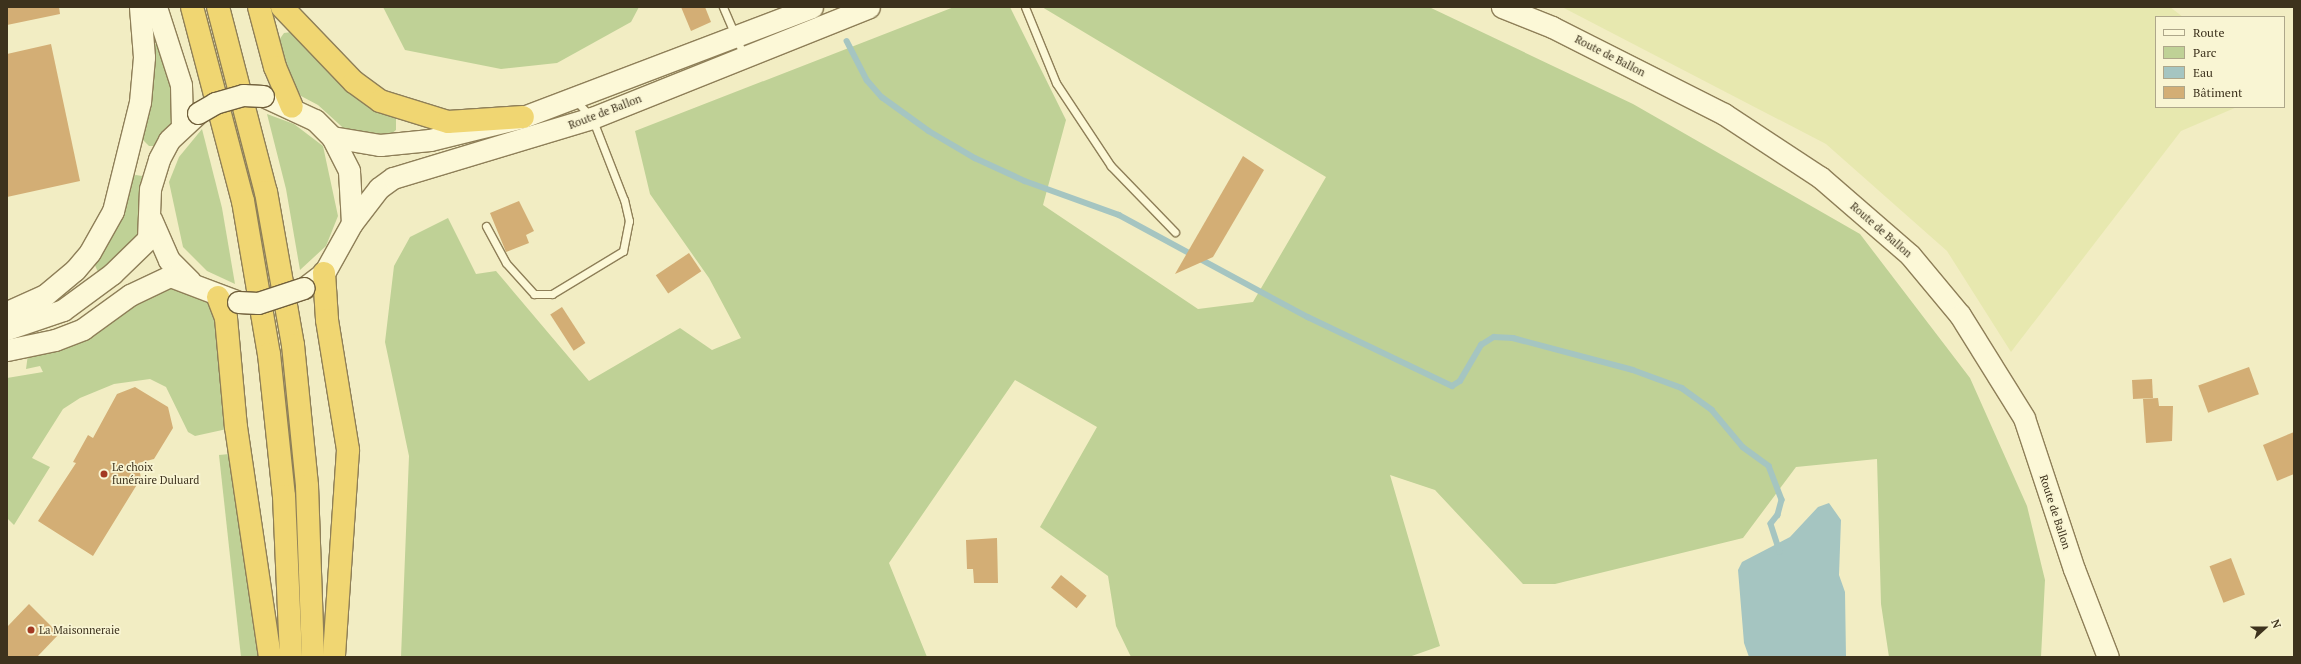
<!DOCTYPE html>
<html>
<head>
<meta charset="utf-8">
<style>
  body { margin:0 }
  #map { position:relative; width:2301px; height:664px; overflow:hidden; background:#f2edc3; font-family:"PT Serif",serif }
  div>[style] { position:absolute }
  [style*='--x'] { left:calc(var(--x)*1px); top:calc(var(--y)*1px); width:calc(var(--w)*1px); rotate:calc(var(--a)*1deg) }
  .farmland>* { inset:0; background:#e7e8af }
  .green>* { inset:0; background:#bfd196 }
  .water>* { inset:0; background:#a5c5c1 }
  .stream>* { height:5.5px; margin:-2.75px; padding:0 2.75px; transform-origin:2.75px; border-radius:2.75px; background:#a5c5c1 }
  .building>* { inset:0; background:#d3ae75; transform-origin:0 0 }
  .roads { filter:drop-shadow(1px 0 #8e7f58) drop-shadow(-1px 0 #8e7f58) drop-shadow(0 1px #8e7f58) drop-shadow(0 -1px #8e7f58) }
  .service>* { height:7px; margin:-3.5px; padding:0 3.5px; transform-origin:3.5px; border-radius:3.5px; background:#fcf8d7 }
  .secondary>* { height:21px; margin:-10.5px; padding:0 10.5px; transform-origin:10.5px; border-radius:10.5px; background:#fcf8d7 }
  .trunk>* { height:22px; margin:-11px; padding:0 11px; transform-origin:11px; border-radius:11px; background:#f0d672 }
  .bridges { filter:drop-shadow(1px 0 #705f3b) drop-shadow(-1px 0 #705f3b) drop-shadow(0 1px #705f3b) drop-shadow(0 -1px #705f3b) }
  .secondary-bridge>* { height:21px; margin:-10.5px; padding:0 10.5px; transform-origin:10.5px; border-radius:10.5px; background:#fcf8d7 }
  .dots>* { width:11px; height:11px; translate:-50% -50%; box-sizing:border-box; border:2px solid #f9f5d3; border-radius:50% }
  span { translate:-50% -50%; white-space:nowrap; text-align:center; line-height:1.15; -webkit-text-stroke:3.5px #f9f5d3; paint-order:stroke }
  .street-label { font-size:11px; color:#3d321d }
  .poi-label { font-size:11px; color:#3d321d }
  .left { translate:0 -50%; text-align:left }
  .frame { position:absolute; inset:0; border:8px solid #3d321d; pointer-events:none }
  .legend { position:absolute; left:2155px; top:16px; width:130px; height:92px; box-sizing:border-box; background:#f9f5d3; border:1px solid #aea78a; margin:0; padding:5px 7px; list-style:none; font-size:12px; color:#3d321d }
  .legend li { display:flex; align-items:center; gap:8px; height:20px }
  .legend b { width:20px; border:1px solid #aea78a }
  .north { position:absolute; left:2245px; top:608px; width:40px; height:40px; -webkit-text-stroke:3px #f9f5d3; paint-order:stroke; rotate:69deg; font-size:11px; font-weight:700; line-height:16px; text-align:center; color:#3d321d }
  .north::after { content:''; display:block; margin:auto; width:14px; height:18px; background:#3d321d; clip-path:polygon(50% 0,100% 100%,50% 72%,0 100%) }
</style>
</head>
<body>
<div id="map">
  <div class="farmland">
    <i style="clip-path:polygon(1562px 7px,2170px 7px,2183px 17px,2156px 17px,2156px 107px,2237px 107px,2181px 131px,2011px 352px,1947px 251px,1826px 144px)"></i>
  </div>
  <div class="green">
    <i style="clip-path:polygon(383px 7px,639px 7px,631px 22px,557px 63px,501px 69px,405px 50px)"></i>
    <i style="clip-path:polygon(954px 7px,1010px 7px,1066px 120px,1043px 205px,1198px 309px,1253px 302px,1326px 177px,1042px 7px,1429px 7px,1633px 104px,1860px 234px,1970px 378px,2027px 506px,2045px 580px,2041px 657px,1889px 657px,1881px 604px,1877px 459px,1796px 467px,1743px 538px,1555px 584px,1523px 584px,1435px 490px,1390px 475px,1440px 646px,1409px 657px,1131px 657px,1116px 626px,1108px 576px,1040px 527px,1097px 427px,1015px 380px,889px 563px,927px 657px,401px 657px,409px 456px,385px 342px,394px 266px,410px 237px,448px 218px,476px 274px,496px 271px,589px 381px,680px 328px,712px 350px,741px 338px,709px 278px,650px 194px,635px 131px)"></i>
    <i style="clip-path:polygon(291px 32px,396px 117px,396px 130px,391px 134px,351px 135px,318px 105px,301px 96px,286px 72px,279px 40px,284px 33px)"></i>
    <i style="clip-path:polygon(153px 44px,161px 44px,182px 125px,156px 146px,149px 146px,139px 136px)"></i>
    <i style="clip-path:polygon(267px 114px,294px 124px,323px 146px,338px 216px,326px 246px,300px 270px,286px 189px)"></i>
    <i style="clip-path:polygon(202px 129px,222px 208px,235px 284px,207px 271px,183px 247px,169px 182px,179px 157px)"></i>
    <i style="clip-path:polygon(136px 175px,142px 176px,147px 183px,148px 239px,98px 272px,93px 261px,129px 178px)"></i>
    <i style="clip-path:polygon(170px 276px,218px 297px,236px 427px,195px 436px,188px 432px,166px 387px,150px 379px,114px 384px,80px 398px,63px 409px,32px 458px,50px 467px,14px 525px,7px 518px,7px 378px,43px 372px,40px 366px,26px 369px,29px 347px)"></i>
    <i style="clip-path:polygon(240px 453px,270px 657px,241px 657px,219px 455px)"></i>
  </div>
  <div class="water">
    <i style="clip-path:polygon(1829px 503px,1841px 520px,1839px 575px,1845px 592px,1846px 657px,1749px 657px,1744px 643px,1738px 570px,1742px 562px,1790px 537px,1818px 507px)"></i>
  </div>
  <div class="stream">
    <i style="--x:847;--y:41;--w:44;--a:62.9"></i>
    <i style="--x:867;--y:80;--w:23;--a:49"></i>
    <i style="--x:882;--y:97;--w:58;--a:35.9"></i>
    <i style="--x:929;--y:131;--w:53;--a:30.4"></i>
    <i style="--x:975;--y:158;--w:55;--a:24.7"></i>
    <i style="--x:1025;--y:181;--w:100;--a:19.9"></i>
    <i style="--x:1119;--y:215;--w:215;--a:28.4"></i>
    <i style="--x:1308;--y:317;--w:160;--a:25.6"></i>
    <i style="--x:1452;--y:386;--w:9;--a:-32"></i>
    <i style="--x:1460;--y:381;--w:42;--a:-59.7"></i>
    <i style="--x:1481;--y:345;--w:15;--a:-32"></i>
    <i style="--x:1494;--y:337;--w:19;--a:3"></i>
    <i style="--x:1513;--y:338;--w:124;--a:14.9"></i>
    <i style="--x:1633;--y:370;--w:52;--a:20.2"></i>
    <i style="--x:1682;--y:388;--w:37;--a:36"></i>
    <i style="--x:1712;--y:410;--w:48;--a:50"></i>
    <i style="--x:1743;--y:447;--w:32;--a:36"></i>
    <i style="--x:1769;--y:466;--w:36;--a:69"></i>
    <i style="--x:1782;--y:500;--w:16;--a:105"></i>
    <i style="--x:1778;--y:515;--w:11;--a:128"></i>
    <i style="--x:1771;--y:524;--w:29;--a:72"></i>
  </div>
  <div class="building">
    <i style="clip-path:polygon(7px 7px,59px 7px,60px 14px,7px 25px)"></i>
    <i style="clip-path:polygon(681px 7px,705px 7px,711px 22px,691px 31px)"></i>
    <i style="clip-path:polygon(51px 44px,80px 181px,7px 197px,7px 54px)"></i>
    <i style="clip-path:polygon(1243px 156px,1264px 170px,1213px 257px,1175px 274px)"></i>
    <i style="clip-path:polygon(519px 201px,534px 231px,526px 235px,529px 243px,506px 252px,490px 213px)"></i>
    <i style="left:689px;top:253px;width:22px;height:40px;rotate:56deg"></i>
    <i style="left:562px;top:307px;width:43px;height:14px;rotate:57deg"></i>
    <i style="left:2249px;top:367px;width:29px;height:54px;rotate:70deg"></i>
    <i style="left:2152px;top:379px;width:19px;height:20px;rotate:87deg"></i>
    <i style="clip-path:polygon(135px 387px,168px 407px,173px 428px,154px 459px,138px 463px,141px 478px,93px 556px,38px 521px,76px 463px,73px 462px,88px 435px,93px 438px,117px 394px)"></i>
    <i style="clip-path:polygon(2158px 398px,2159px 406px,2173px 406px,2172px 441px,2146px 443px,2143px 399px)"></i>
    <i style="clip-path:polygon(2294px 432px,2294px 474px,2277px 481px,2263px 445px)"></i>
    <i style="clip-path:polygon(997px 538px,998px 583px,974px 583px,973px 569px,967px 569px,966px 540px)"></i>
    <i style="left:2231px;top:558px;width:39px;height:23px;rotate:69deg"></i>
    <i style="left:1061px;top:575px;width:33px;height:16px;rotate:39deg"></i>
    <i style="clip-path:polygon(29px 604px,59px 634px,37px 657px,7px 657px,7px 627px)"></i>
  </div>
  <div class="roads">
    <div class="service">
      <i style="--x:723;--y:7;--w:53;--a:66.8"></i>
      <i style="--x:1025;--y:7;--w:82;--a:67.8"></i>
      <i style="--x:1056;--y:83;--w:100;--a:56.5"></i>
      <i style="--x:1111;--y:166;--w:92;--a:45.9"></i>
      <i style="--x:486;--y:226;--w:42;--a:61.6"></i>
      <i style="--x:506;--y:263;--w:42;--a:47.9"></i>
      <i style="--x:534;--y:294;--w:18;--a:0"></i>
      <i style="--x:552;--y:294;--w:83;--a:-31.2"></i>
      <i style="--x:623;--y:251;--w:31;--a:-79"></i>
      <i style="--x:629;--y:221;--w:22;--a:-103"></i>
      <i style="--x:624;--y:200;--w:88;--a:-111.3"></i>
      <i style="--x:592;--y:118;--w:25;--a:-133"></i>
    </div>
    <div class="secondary">
      <i style="--x:156;--y:7;--w:82;--a:72.2"></i>
      <i style="--x:181;--y:85;--w:40;--a:88.6"></i>
      <i style="--x:1502;--y:7;--w:54;--a:21.8"></i>
      <i style="--x:1552;--y:27;--w:193;--a:26.8"></i>
      <i style="--x:1724;--y:114;--w:115;--a:33.3"></i>
      <i style="--x:1820;--y:177;--w:119;--a:40.9"></i>
      <i style="--x:1910;--y:255;--w:78;--a:50.2"></i>
      <i style="--x:1960;--y:315;--w:121;--a:58.1"></i>
      <i style="--x:2024;--y:418;--w:159;--a:71.7"></i>
      <i style="--x:2074;--y:569;--w:94;--a:68.9"></i>
      <i style="--x:263;--y:96;--w:57;--a:24.8"></i>
      <i style="--x:315;--y:120;--w:24;--a:45"></i>
      <i style="--x:332;--y:137;--w:38;--a:63"></i>
      <i style="--x:349;--y:171;--w:52;--a:86.7"></i>
      <i style="--x:352;--y:223;--w:57;--a:119.2"></i>
      <i style="--x:324;--y:273;--w:25;--a:143"></i>
      <i style="--x:332;--y:137;--w:49;--a:9.5"></i>
      <i style="--x:380;--y:145;--w:50;--a:-5.7"></i>
      <i style="--x:430;--y:140;--w:96;--a:-13.9"></i>
      <i style="--x:523;--y:117;--w:309;--a:-20.8"></i>
      <i style="--x:151;--y:219;--w:45;--a:66.3"></i>
      <i style="--x:169;--y:260;--w:30;--a:45"></i>
      <i style="--x:352;--y:223;--w:44;--a:-52.4"></i>
      <i style="--x:379;--y:188;--w:17;--a:-36"></i>
      <i style="--x:393;--y:178;--w:208;--a:-16.8"></i>
      <i style="--x:592;--y:118;--w:298;--a:-21.8"></i>
      <i style="--x:7;--y:312;--w:42;--a:-24.1"></i>
      <i style="--x:45;--y:295;--w:39;--a:-40"></i>
      <i style="--x:75;--y:270;--w:23;--a:-50"></i>
      <i style="--x:90;--y:252;--w:47;--a:-60.7"></i>
      <i style="--x:113;--y:211;--w:112;--a:-76.1"></i>
      <i style="--x:140;--y:102;--w:45;--a:-84.9"></i>
      <i style="--x:144;--y:57;--w:50;--a:-94.6"></i>
      <i style="--x:7;--y:329;--w:59;--a:-18.7"></i>
      <i style="--x:63;--y:310;--w:61;--a:-36.3"></i>
      <i style="--x:112;--y:274;--w:50;--a:-44.2"></i>
      <i style="--x:148;--y:239;--w:50;--a:-87.7"></i>
      <i style="--x:150;--y:189;--w:31;--a:-73"></i>
      <i style="--x:159;--y:159;--w:21;--a:-62"></i>
      <i style="--x:169;--y:140;--w:40;--a:-43"></i>
      <i style="--x:7;--y:350;--w:49;--a:-11.8"></i>
      <i style="--x:55;--y:340;--w:30;--a:-21"></i>
      <i style="--x:83;--y:329;--w:58;--a:-35.9"></i>
      <i style="--x:130;--y:295;--w:44;--a:-25.4"></i>
      <i style="--x:170;--y:276;--w:71;--a:20.7"></i>
    </div>
    <div class="trunk">
      <i style="--x:192;--y:7;--w:201;--a:75.3"></i>
      <i style="--x:243;--y:201;--w:155;--a:80.4"></i>
      <i style="--x:269;--y:354;--w:143;--a:84"></i>
      <i style="--x:284;--y:496;--w:161;--a:87.5"></i>
      <i style="--x:218;--y:7;--w:191;--a:75.5"></i>
      <i style="--x:266;--y:192;--w:155;--a:80"></i>
      <i style="--x:293;--y:345;--w:142;--a:84.3"></i>
      <i style="--x:307;--y:486;--w:171;--a:88"></i>
      <i style="--x:259;--y:7;--w:62;--a:75.1"></i>
      <i style="--x:275;--y:67;--w:43;--a:67"></i>
      <i style="--x:282;--y:7;--w:104;--a:46.2"></i>
      <i style="--x:354;--y:82;--w:32;--a:36"></i>
      <i style="--x:380;--y:101;--w:71;--a:17.2"></i>
      <i style="--x:448;--y:122;--w:75;--a:-3.8"></i>
      <i style="--x:324;--y:273;--w:47;--a:86.3"></i>
      <i style="--x:327;--y:320;--w:132;--a:80.8"></i>
      <i style="--x:348;--y:450;--w:207;--a:93.9"></i>
      <i style="--x:218;--y:297;--w:22;--a:69"></i>
      <i style="--x:226;--y:318;--w:109;--a:84.8"></i>
      <i style="--x:236;--y:427;--w:232;--a:81.6"></i>
    </div>
  </div>
  <div class="bridges">
    <div class="secondary-bridge">
      <i style="--x:198;--y:113;--w:20;--a:-30"></i>
      <i style="--x:215;--y:103;--w:29;--a:-16"></i>
      <i style="--x:243;--y:95;--w:20;--a:3"></i>
      <i style="--x:238;--y:302;--w:20;--a:3"></i>
      <i style="--x:258;--y:303;--w:48;--a:-18.1"></i>
    </div>
  </div>
  <div class="dots">
    <i style="left:104px;top:474px;background:#a33922"></i>
    <i style="left:31px;top:630px;background:#a33922"></i>
  </div>
  <div class="street-label">
    <span style="left:1610px;top:56px;rotate:27deg">Route de Ballon</span>
    <span style="left:605px;top:112px;rotate:-21deg">Route de Ballon</span>
    <span style="left:1881px;top:230px;rotate:41deg">Route de Ballon</span>
    <span style="left:2055px;top:512px;rotate:72deg">Route de Ballon</span>
  </div>
  <div class="poi-label">
    <span class="left" style="left:112px;top:474px">Le choix<br>funéraire Duluard</span>
    <span class="left" style="left:39px;top:630px">La Maisonneraie</span>
  </div>
  <div class="frame"></div>
  <ul class="legend">
  <li><b style="height:5px;background:#fcf8d7"></b>Route</li>
  <li><b style="height:11px;background:#bfd196"></b>Parc</li>
  <li><b style="height:11px;background:#a5c5c1"></b>Eau</li>
  <li><b style="height:11px;background:#d3ae75"></b>Bâtiment</li>
  </ul>
  <div class="north">N</div>
</div>
</body>
</html>
